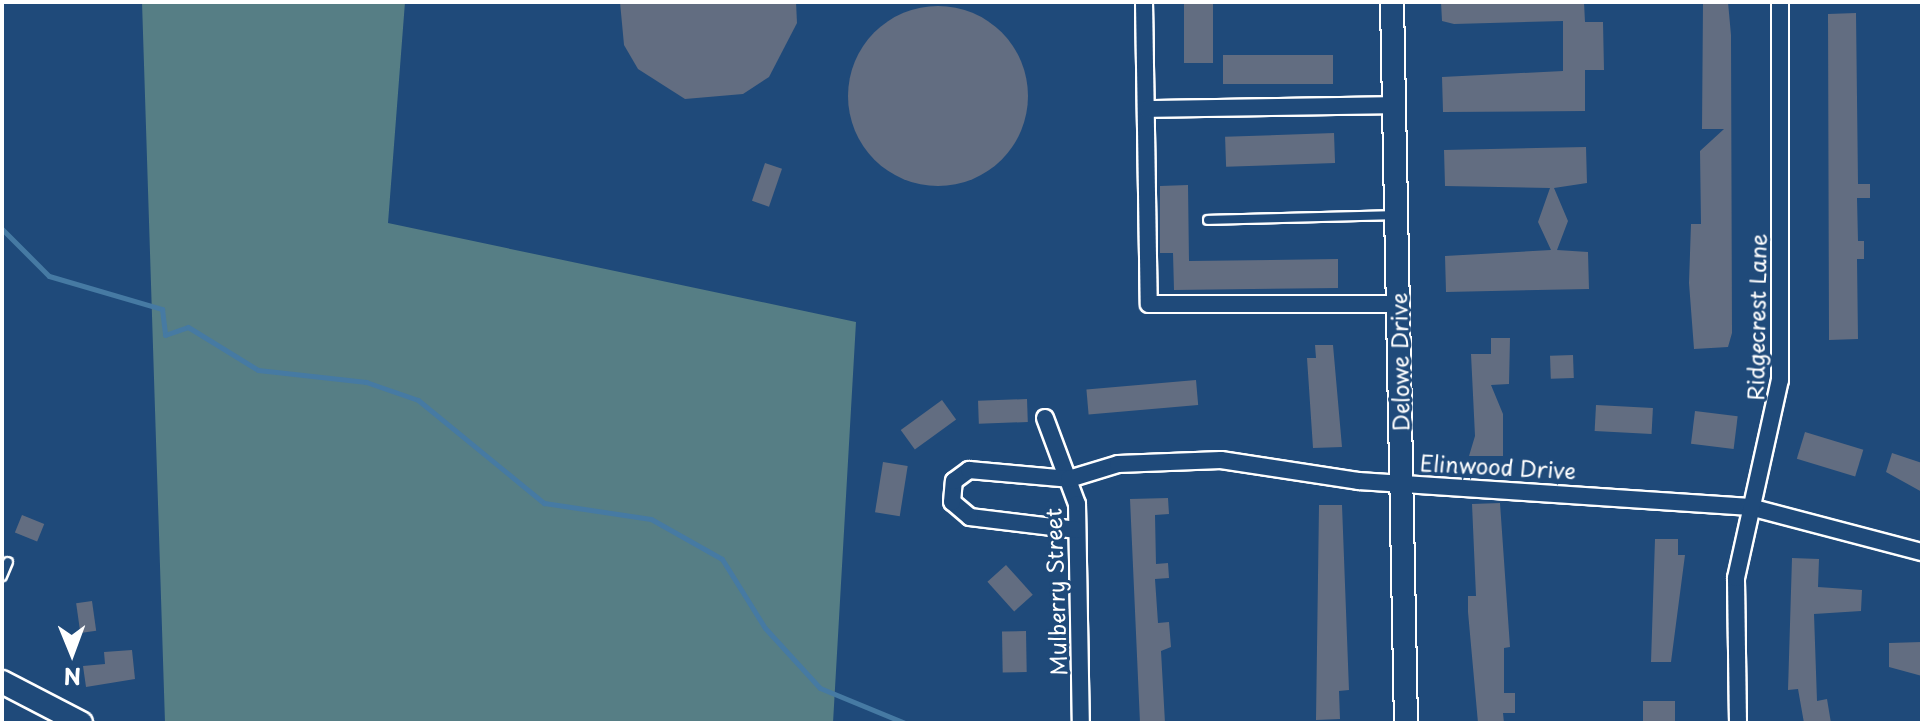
<!DOCTYPE html>
<html>
<head>
<meta charset="utf-8">
<style>
  body { margin:0 }
  #map { position:relative; width:1924px; height:725px; overflow:hidden; background:#1f4a7a; font-family:"Playpen Sans",sans-serif }
  div>[style] { position:absolute }
  [style*='--x'] { left:calc(var(--x)*1px); top:calc(var(--y)*1px); width:calc(var(--w)*1px); rotate:calc(var(--a)*1deg) }
  .green>* { inset:0; background:#567e85 }
  .stream>* { height:5px; margin:-2.5px; padding:0 2.5px; transform-origin:2.5px; border-radius:2.5px; background:#467aa3 }
  .building>* { inset:0; background:#626d81; transform-origin:0 0 }
  .round { border-radius:50% }
  .roads { filter:drop-shadow(2px 0 #fff) drop-shadow(-2px 0 #fff) drop-shadow(0 2px #fff) drop-shadow(0 -2px #fff) }
  .lane>* { height:8px; margin:-4px; padding:0 4px; transform-origin:4px; border-radius:4px; background:#1f4a7a }
  .street>* { height:16px; margin:-8px; padding:0 8px; transform-origin:8px; border-radius:8px; background:#1f4a7a }
  .secondary>* { height:22px; margin:-11px; padding:0 11px; transform-origin:11px; border-radius:11px; background:#1f4a7a }
  span { translate:-50% -50%; white-space:nowrap; text-align:center; line-height:1.15; -webkit-text-stroke:6px #1f4a7a; paint-order:stroke }
  .street-label { font-size:22px; color:#fff }
  .frame { position:absolute; inset:0; border:4px solid #fff; pointer-events:none }
  .north { position:absolute; left:32px; top:613px; width:80px; height:80px; -webkit-text-stroke:6px #1f4a7a; paint-order:stroke; rotate:179deg; font-size:22px; font-weight:700; line-height:32px; text-align:center; color:#fff }
  .north::after { content:''; display:block; margin:auto; width:28px; height:36px; background:#fff; clip-path:polygon(50% 0,100% 100%,50% 72%,0 100%) }
</style>
</head>
<body>
<div id="map">
  <div class="green">
    <i style="clip-path:polygon(142px 2px,405px 2px,388px 223px,856px 322px,833px 723px,165px 723px)"></i>
  </div>
  <div class="stream">
    <i style="--x:2;--y:229;--w:66;--a:45"></i>
    <i style="--x:49;--y:276;--w:118;--a:16.3"></i>
    <i style="--x:162;--y:309;--w:26;--a:83"></i>
    <i style="--x:165;--y:335;--w:24;--a:-19"></i>
    <i style="--x:188;--y:327;--w:82;--a:31.6"></i>
    <i style="--x:258;--y:370;--w:109;--a:6.3"></i>
    <i style="--x:366;--y:382;--w:55;--a:19.1"></i>
    <i style="--x:418;--y:400;--w:163;--a:39.3"></i>
    <i style="--x:544;--y:503;--w:108;--a:8.5"></i>
    <i style="--x:651;--y:519;--w:81;--a:29.4"></i>
    <i style="--x:722;--y:559;--w:81;--a:58.1"></i>
    <i style="--x:765;--y:628;--w:81;--a:47.5"></i>
    <i style="--x:820;--y:688;--w:92;--a:22.4"></i>
  </div>
  <div class="building">
    <i style="clip-path:polygon(620px 2px,796px 2px,797px 23px,769px 77px,743px 94px,685px 99px,638px 69px,624px 45px)"></i>
    <i style="left:1184px;top:2px;width:29px;height:61px"></i>
    <i style="clip-path:polygon(1441px 2px,1584px 2px,1585px 22px,1603px 22px,1604px 70px,1585px 70px,1585px 111px,1443px 112px,1442px 77px,1563px 71px,1563px 21px,1454px 24px,1442px 21px)"></i>
    <i style="clip-path:polygon(1703px 2px,1728px 2px,1731px 35px,1732px 333px,1728px 347px,1694px 349px,1689px 283px,1691px 224px,1701px 224px,1700px 151px,1724px 129px,1702px 129px)"></i>
    <i class="round" style="left:848px;top:6px;width:180px;height:180px"></i>
    <i style="clip-path:polygon(1856px 13px,1858px 184px,1870px 184px,1870px 198px,1857px 198px,1858px 241px,1864px 241px,1864px 259px,1857px 259px,1858px 339px,1829px 340px,1828px 14px)"></i>
    <i style="left:1333px;top:55px;width:29px;height:110px;rotate:90deg"></i>
    <i style="left:1334px;top:133px;width:30px;height:109px;rotate:88deg"></i>
    <i style="clip-path:polygon(1586px 147px,1587px 183px,1554px 188px,1568px 221px,1557px 250px,1588px 252px,1589px 289px,1446px 292px,1445px 256px,1551px 250px,1538px 222px,1550px 188px,1445px 186px,1444px 150px)"></i>
    <i style="left:765px;top:163px;width:18px;height:40px;rotate:19deg"></i>
    <i style="clip-path:polygon(1188px 185px,1189px 261px,1338px 259px,1338px 288px,1174px 290px,1173px 253px,1160px 253px,1160px 186px)"></i>
    <i style="clip-path:polygon(1491px 338px,1510px 338px,1509px 384px,1491px 385px,1503px 414px,1503px 456px,1469px 456px,1475px 436px,1471px 354px,1491px 354px)"></i>
    <i style="clip-path:polygon(1315px 345px,1333px 345px,1342px 447px,1313px 448px,1307px 358px,1316px 358px)"></i>
    <i style="left:1573px;top:355px;width:23px;height:23px;rotate:88deg"></i>
    <i style="left:1196px;top:380px;width:25px;height:110px;rotate:85deg"></i>
    <i style="left:1027px;top:399px;width:23px;height:49px;rotate:88deg"></i>
    <i style="left:942px;top:400px;width:24px;height:51px;rotate:54deg"></i>
    <i style="left:1596px;top:405px;width:57px;height:26px;rotate:3deg"></i>
    <i style="left:1695px;top:411px;width:43px;height:33px;rotate:7deg"></i>
    <i style="left:1805px;top:432px;width:61px;height:28px;rotate:17deg"></i>
    <i style="clip-path:polygon(1892px 453px,1922px 463px,1922px 492px,1886px 472px)"></i>
    <i style="left:883px;top:462px;width:25px;height:51px;rotate:9deg"></i>
    <i style="clip-path:polygon(1168px 498px,1169px 514px,1155px 515px,1156px 564px,1168px 563px,1169px 578px,1155px 579px,1158px 623px,1169px 622px,1171px 647px,1161px 651px,1165px 723px,1140px 723px,1130px 499px)"></i>
    <i style="clip-path:polygon(1500px 503px,1510px 647px,1504px 648px,1504px 693px,1515px 693px,1515px 713px,1503px 713px,1504px 723px,1478px 723px,1468px 612px,1468px 596px,1476px 596px,1472px 504px)"></i>
    <i style="clip-path:polygon(1319px 505px,1342px 505px,1349px 690px,1339px 691px,1340px 719px,1316px 720px)"></i>
    <i style="left:22px;top:515px;width:24px;height:19px;rotate:22deg"></i>
    <i style="clip-path:polygon(1655px 539px,1678px 539px,1678px 555px,1685px 555px,1671px 662px,1651px 662px)"></i>
    <i style="clip-path:polygon(1792px 558px,1819px 559px,1818px 587px,1862px 590px,1861px 611px,1814px 614px,1817px 701px,1827px 699px,1831px 723px,1804px 723px,1798px 689px,1788px 690px)"></i>
    <i style="left:1006px;top:565px;width:40px;height:25px;rotate:48deg"></i>
    <i style="left:92px;top:601px;width:30px;height:16px;rotate:82deg"></i>
    <i style="left:1026px;top:631px;width:41px;height:24px;rotate:89deg"></i>
    <i style="clip-path:polygon(1922px 642px,1922px 676px,1889px 667px,1889px 643px)"></i>
    <i style="clip-path:polygon(132px 650px,135px 679px,86px 687px,83px 666px,105px 664px,104px 652px)"></i>
    <i style="left:1643px;top:701px;width:32px;height:22px"></i>
  </div>
  <div class="roads">
    <div class="lane">
      <i style="--x:1208;--y:220;--w:187;--a:-1.5"></i>
      <i style="--x:2;--y:576;--w:15;--a:-67"></i>
    </div>
    <div class="street">
      <i style="--x:1144;--y:2;--w:302;--a:89.1"></i>
      <i style="--x:1149;--y:304;--w:249;--a:0"></i>
      <i style="--x:1147;--y:109;--w:247;--a:-0.9"></i>
      <i style="--x:1045;--y:418;--w:92;--a:69.6"></i>
      <i style="--x:1077;--y:504;--w:219;--a:89"></i>
      <i style="--x:1077;--y:530;--w:108;--a:-173.1"></i>
      <i style="--x:970;--y:517;--w:23;--a:-140"></i>
      <i style="--x:952;--y:502;--w:21;--a:-85"></i>
      <i style="--x:954;--y:481;--w:19;--a:-36"></i>
      <i style="--x:969;--y:470;--w:100;--a:5.1"></i>
      <i style="--x:1069;--y:479;--w:51;--a:-17"></i>
      <i style="--x:1118;--y:464;--w:103;--a:-2.2"></i>
      <i style="--x:1221;--y:460;--w:140;--a:8.7"></i>
      <i style="--x:1359;--y:481;--w:392;--a:3.8"></i>
      <i style="--x:1750;--y:507;--w:178;--a:14.7"></i>
      <i style="--x:1738;--y:723;--w:145;--a:-90.8"></i>
      <i style="--x:1736;--y:578;--w:203;--a:-77.5"></i>
      <i style="--x:1780;--y:380;--w:378;--a:-90"></i>
    </div>
    <div class="secondary">
      <i style="--x:1392;--y:2;--w:721;--a:88.89"></i>
      <i style="--x:2;--y:682;--w:89;--a:27.4"></i>
    </div>
  </div>
  <div class="street-label">
    <span style="left:1756px;top:317px;rotate:-89deg">Ridgecrest Lane</span>
    <span style="left:1399px;top:362px;rotate:-91deg">Delowe Drive</span>
    <span style="left:1498px;top:466px;rotate:3deg">Elinwood Drive</span>
    <span style="left:1055px;top:592px;rotate:-92deg">Mulberry Street</span>
  </div>
  <div class="frame"></div>
  <div class="north">N</div>
</div>
</body>
</html>
